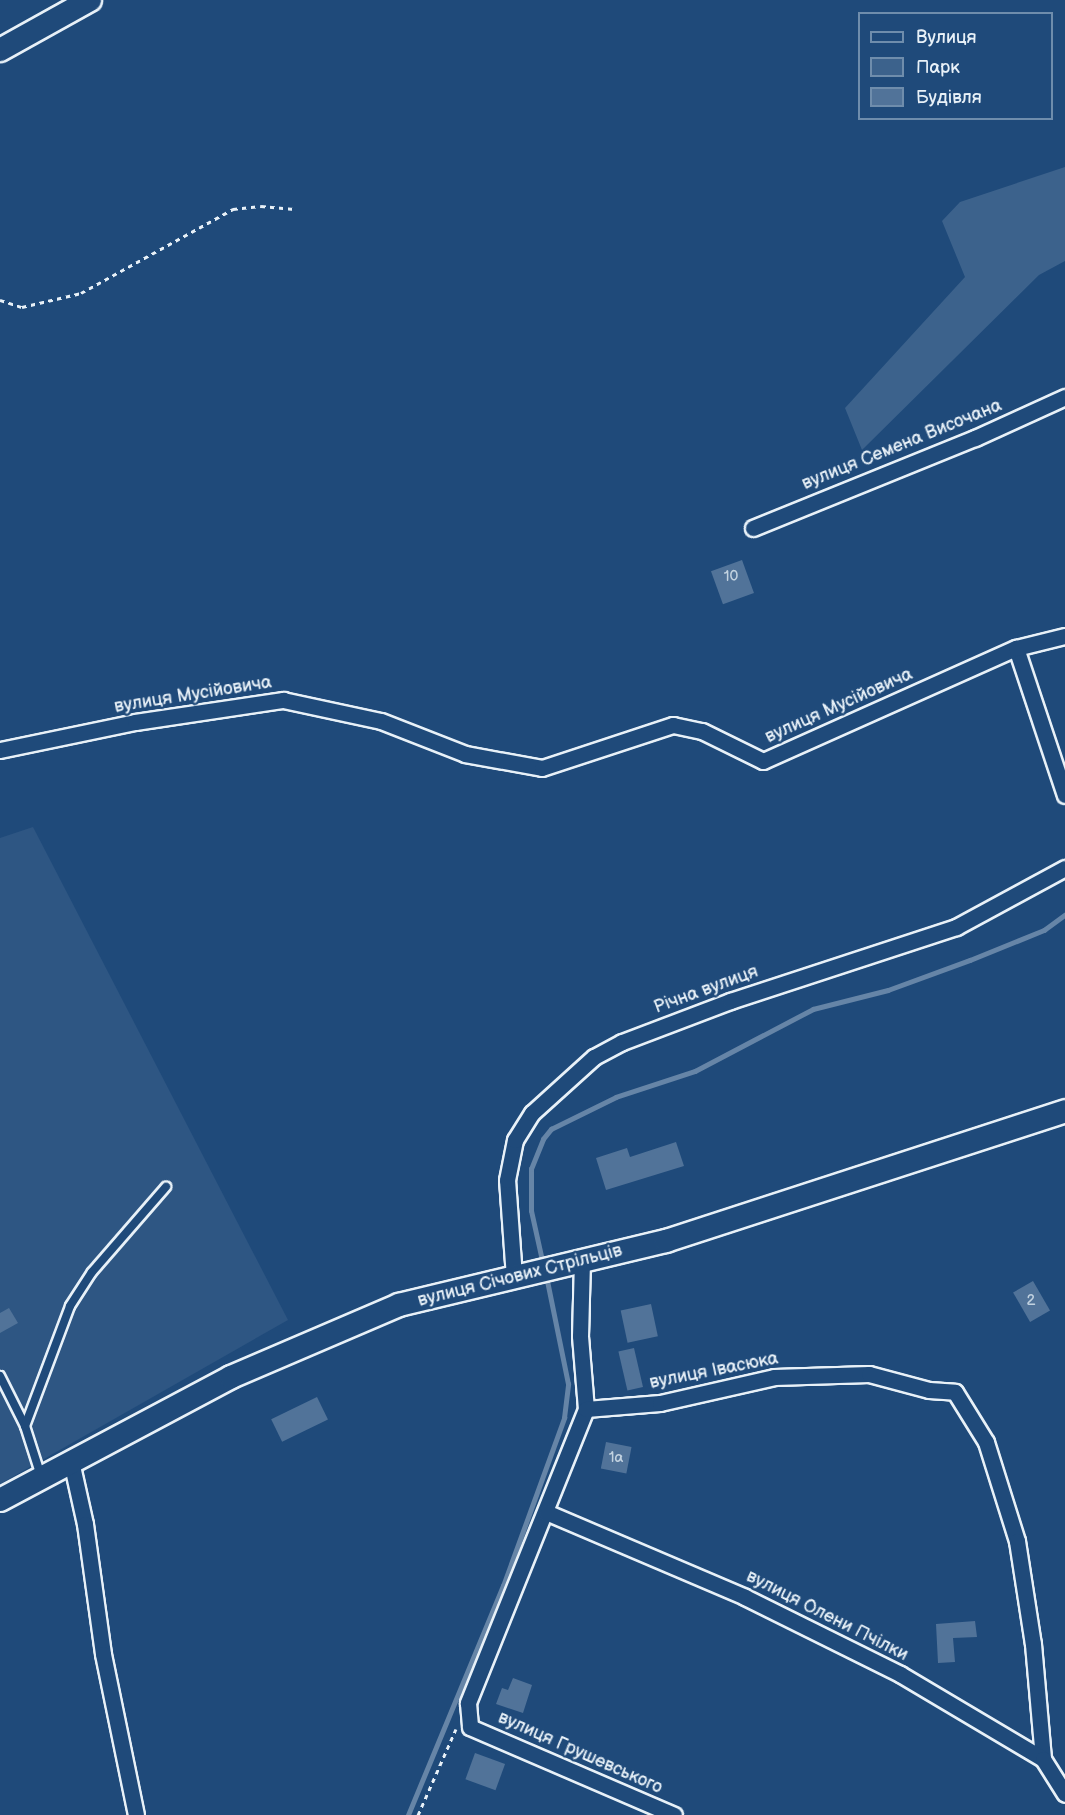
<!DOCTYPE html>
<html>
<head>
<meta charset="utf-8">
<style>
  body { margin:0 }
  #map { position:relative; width:1065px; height:1815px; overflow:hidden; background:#1f4a7a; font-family:"Balsamiq Sans",sans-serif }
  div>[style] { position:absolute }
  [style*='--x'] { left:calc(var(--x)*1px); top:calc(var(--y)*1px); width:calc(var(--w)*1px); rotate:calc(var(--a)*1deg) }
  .built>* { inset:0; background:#2e5683 }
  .green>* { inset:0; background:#3c628c }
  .stream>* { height:4.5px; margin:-2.25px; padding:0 2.25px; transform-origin:2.25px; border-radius:2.25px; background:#6685a7 }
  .building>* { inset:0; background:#517399; transform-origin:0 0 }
  .path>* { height:3px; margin-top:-1.5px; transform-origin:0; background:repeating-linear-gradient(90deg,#e8f1f8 0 4.5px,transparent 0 9px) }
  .roads { filter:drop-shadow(2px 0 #e8f1f8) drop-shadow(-2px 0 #e8f1f8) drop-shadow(0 2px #e8f1f8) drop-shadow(0 -2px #e8f1f8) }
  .lane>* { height:8px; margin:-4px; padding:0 4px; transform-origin:4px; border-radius:4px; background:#1f4a7a }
  .street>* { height:15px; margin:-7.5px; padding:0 7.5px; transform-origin:7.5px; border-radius:7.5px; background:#1f4a7a }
  .secondary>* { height:22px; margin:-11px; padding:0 11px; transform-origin:11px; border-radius:11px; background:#1f4a7a }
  span { translate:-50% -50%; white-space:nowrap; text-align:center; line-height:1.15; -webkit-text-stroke:4.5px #1f4a7a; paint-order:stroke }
  .number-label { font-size:15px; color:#c2d2e0 }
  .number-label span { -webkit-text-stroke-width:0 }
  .street-label { font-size:18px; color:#e8f1f8 }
  .legend { position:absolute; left:858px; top:12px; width:195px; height:108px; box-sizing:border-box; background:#1f4a7a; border:2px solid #6f8dac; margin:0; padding:8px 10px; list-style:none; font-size:18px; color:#e8f1f8 }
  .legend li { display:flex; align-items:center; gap:12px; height:30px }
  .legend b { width:30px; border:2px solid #6f8dac }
</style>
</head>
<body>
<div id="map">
  <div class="built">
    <i style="clip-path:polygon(33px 827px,288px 1320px,0 1484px,0 838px)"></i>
  </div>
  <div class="green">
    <i style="clip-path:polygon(1065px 167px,1065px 261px,1039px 275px,862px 450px,845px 408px,965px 277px,942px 221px,960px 202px)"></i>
  </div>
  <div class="stream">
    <i style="--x:543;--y:1265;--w:55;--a:-102.5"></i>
    <i style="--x:531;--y:1211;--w:42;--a:-90"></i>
    <i style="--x:531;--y:1169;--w:32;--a:-68"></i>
    <i style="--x:543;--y:1139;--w:13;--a:-51"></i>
    <i style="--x:551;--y:1129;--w:72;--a:-26.2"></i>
    <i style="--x:616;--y:1097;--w:83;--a:-18.2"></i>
    <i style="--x:695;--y:1071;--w:133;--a:-27.7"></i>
    <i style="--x:813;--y:1009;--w:77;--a:-14.2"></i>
    <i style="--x:888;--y:990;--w:87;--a:-20.1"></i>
    <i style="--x:970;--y:960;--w:80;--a:-22.1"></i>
    <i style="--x:1044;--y:930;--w:26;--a:-36"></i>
    <i style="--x:408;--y:1815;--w:248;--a:-67.5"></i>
    <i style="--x:503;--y:1586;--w:179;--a:-70"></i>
    <i style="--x:564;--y:1418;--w:34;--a:-83"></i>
    <i style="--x:568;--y:1384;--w:110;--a:-101.5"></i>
  </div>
  <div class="building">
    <i style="left:742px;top:560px;width:35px;height:33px;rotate:70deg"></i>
    <i style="clip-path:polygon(676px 1142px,684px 1166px,606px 1190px,596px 1158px,627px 1148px,630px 1157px)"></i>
    <i style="left:1033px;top:1281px;width:34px;height:23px;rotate:60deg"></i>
    <i style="left:651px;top:1304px;width:33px;height:31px;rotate:78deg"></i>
    <i style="clip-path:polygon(9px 1308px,18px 1323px,0 1333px,0 1313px)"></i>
    <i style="left:634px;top:1348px;width:40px;height:16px;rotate:77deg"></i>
    <i style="left:317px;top:1397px;width:25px;height:51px;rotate:64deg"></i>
    <i style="left:606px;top:1442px;width:26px;height:27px;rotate:11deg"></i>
    <i style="clip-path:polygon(975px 1621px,977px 1637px,953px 1638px,955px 1662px,938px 1663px,936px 1624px)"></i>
    <i style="clip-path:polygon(513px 1678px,532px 1685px,523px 1713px,496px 1704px,502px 1688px,508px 1690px)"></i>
    <i style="left:475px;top:1753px;width:32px;height:28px;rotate:20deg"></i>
  </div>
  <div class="path">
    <i style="--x:0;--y:300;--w:23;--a:18"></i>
    <i style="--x:22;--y:307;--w:61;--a:-13.3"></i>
    <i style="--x:81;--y:293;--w:174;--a:-28.9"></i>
    <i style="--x:233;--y:209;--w:28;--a:-6"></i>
    <i style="--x:261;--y:206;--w:36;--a:5"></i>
    <i style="--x:418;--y:1815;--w:94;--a:-66.2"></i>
  </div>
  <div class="roads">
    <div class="lane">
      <i style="--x:0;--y:1376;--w:56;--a:63.4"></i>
      <i style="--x:25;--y:1426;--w:52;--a:72.3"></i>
      <i style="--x:25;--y:1426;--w:128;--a:-69.4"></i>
      <i style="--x:70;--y:1306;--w:40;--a:-57.1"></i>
      <i style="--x:92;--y:1272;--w:113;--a:-49"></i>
    </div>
    <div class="street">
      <i style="--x:753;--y:528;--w:240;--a:-22.1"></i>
      <i style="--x:975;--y:438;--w:99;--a:-24.5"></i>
      <i style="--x:1016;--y:648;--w:155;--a:71.6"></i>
      <i style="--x:0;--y:750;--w:138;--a:-11.7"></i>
      <i style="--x:135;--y:722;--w:150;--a:-8.5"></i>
      <i style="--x:283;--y:700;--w:100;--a:12.1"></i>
      <i style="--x:381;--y:721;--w:90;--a:21.4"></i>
      <i style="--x:465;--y:754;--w:78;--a:10.3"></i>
      <i style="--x:542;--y:768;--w:138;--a:-18.2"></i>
      <i style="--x:673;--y:725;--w:30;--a:12"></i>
      <i style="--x:702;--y:731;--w:68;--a:26.2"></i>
      <i style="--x:763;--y:761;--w:277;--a:-24.1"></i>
      <i style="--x:1016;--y:648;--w:50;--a:-13.8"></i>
      <i style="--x:582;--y:1260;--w:76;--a:91.5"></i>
      <i style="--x:580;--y:1336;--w:73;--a:85.3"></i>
      <i style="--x:586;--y:1409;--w:317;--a:111.9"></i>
      <i style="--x:468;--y:1703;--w:24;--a:85"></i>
      <i style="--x:470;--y:1727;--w:222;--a:23.3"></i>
      <i style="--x:514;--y:1277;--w:97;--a:-94.1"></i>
      <i style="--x:507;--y:1180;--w:41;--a:-78.7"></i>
      <i style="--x:515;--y:1140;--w:32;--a:-58"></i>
      <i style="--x:532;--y:1113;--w:84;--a:-42.1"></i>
      <i style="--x:594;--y:1057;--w:32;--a:-28"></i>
      <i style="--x:622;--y:1042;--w:116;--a:-20.8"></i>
      <i style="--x:730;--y:1001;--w:238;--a:-18.1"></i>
      <i style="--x:956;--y:927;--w:124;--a:-28.4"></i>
      <i style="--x:586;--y:1409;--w:74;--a:-4.6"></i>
      <i style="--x:660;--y:1403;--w:117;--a:-12.8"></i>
      <i style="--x:774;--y:1377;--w:95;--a:-1.8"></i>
      <i style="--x:869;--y:1374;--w:62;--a:14.9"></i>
      <i style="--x:929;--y:1390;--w:26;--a:4"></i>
      <i style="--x:955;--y:1392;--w:59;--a:58.2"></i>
      <i style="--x:986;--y:1442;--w:104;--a:72.6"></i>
      <i style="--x:1017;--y:1541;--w:104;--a:81.2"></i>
      <i style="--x:1033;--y:1644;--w:115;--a:85"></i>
      <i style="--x:71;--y:1461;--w:65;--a:77.5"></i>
      <i style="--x:85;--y:1524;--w:131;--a:82.1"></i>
      <i style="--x:103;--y:1654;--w:164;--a:78.4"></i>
      <i style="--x:546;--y:1512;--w:216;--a:23.1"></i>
      <i style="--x:745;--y:1597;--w:173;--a:26.4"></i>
      <i style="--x:900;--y:1674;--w:166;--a:30.7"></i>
      <i style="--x:1043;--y:1759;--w:41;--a:57.8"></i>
    </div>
    <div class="secondary">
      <i style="--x:0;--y:50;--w:103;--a:-29.1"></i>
      <i style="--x:0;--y:1500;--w:262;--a:-28"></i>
      <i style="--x:231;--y:1377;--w:183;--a:-23.2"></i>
      <i style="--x:399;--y:1305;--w:275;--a:-13.5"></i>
      <i style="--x:666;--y:1241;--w:420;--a:-18"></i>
    </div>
  </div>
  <div class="number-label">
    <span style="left:731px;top:577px">10</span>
    <span style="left:1031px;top:1301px">2</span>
    <span style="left:616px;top:1458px">1а</span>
  </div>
  <div class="street-label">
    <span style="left:902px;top:445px;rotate:-22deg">вулиця Семена Височана</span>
    <span style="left:193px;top:695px;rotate:-9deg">вулиця Мусійовича</span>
    <span style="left:839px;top:706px;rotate:-24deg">вулиця Мусійовича</span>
    <span style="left:706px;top:990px;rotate:-20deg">Річна вулиця</span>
    <span style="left:520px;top:1276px;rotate:-14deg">вулиця Січових Стрільців</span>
    <span style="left:714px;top:1371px;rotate:-11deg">вулиця Івасюка</span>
    <span style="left:827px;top:1616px;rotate:27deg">вулиця Олени Пчілки</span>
    <span style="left:580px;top:1753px;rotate:24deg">вулиця Грушевського</span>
  </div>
  <ul class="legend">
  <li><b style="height:8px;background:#1f4a7a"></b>Вулиця</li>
  <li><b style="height:16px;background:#3c628c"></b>Парк</li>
  <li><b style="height:16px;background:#517399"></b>Будівля</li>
  </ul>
</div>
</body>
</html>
